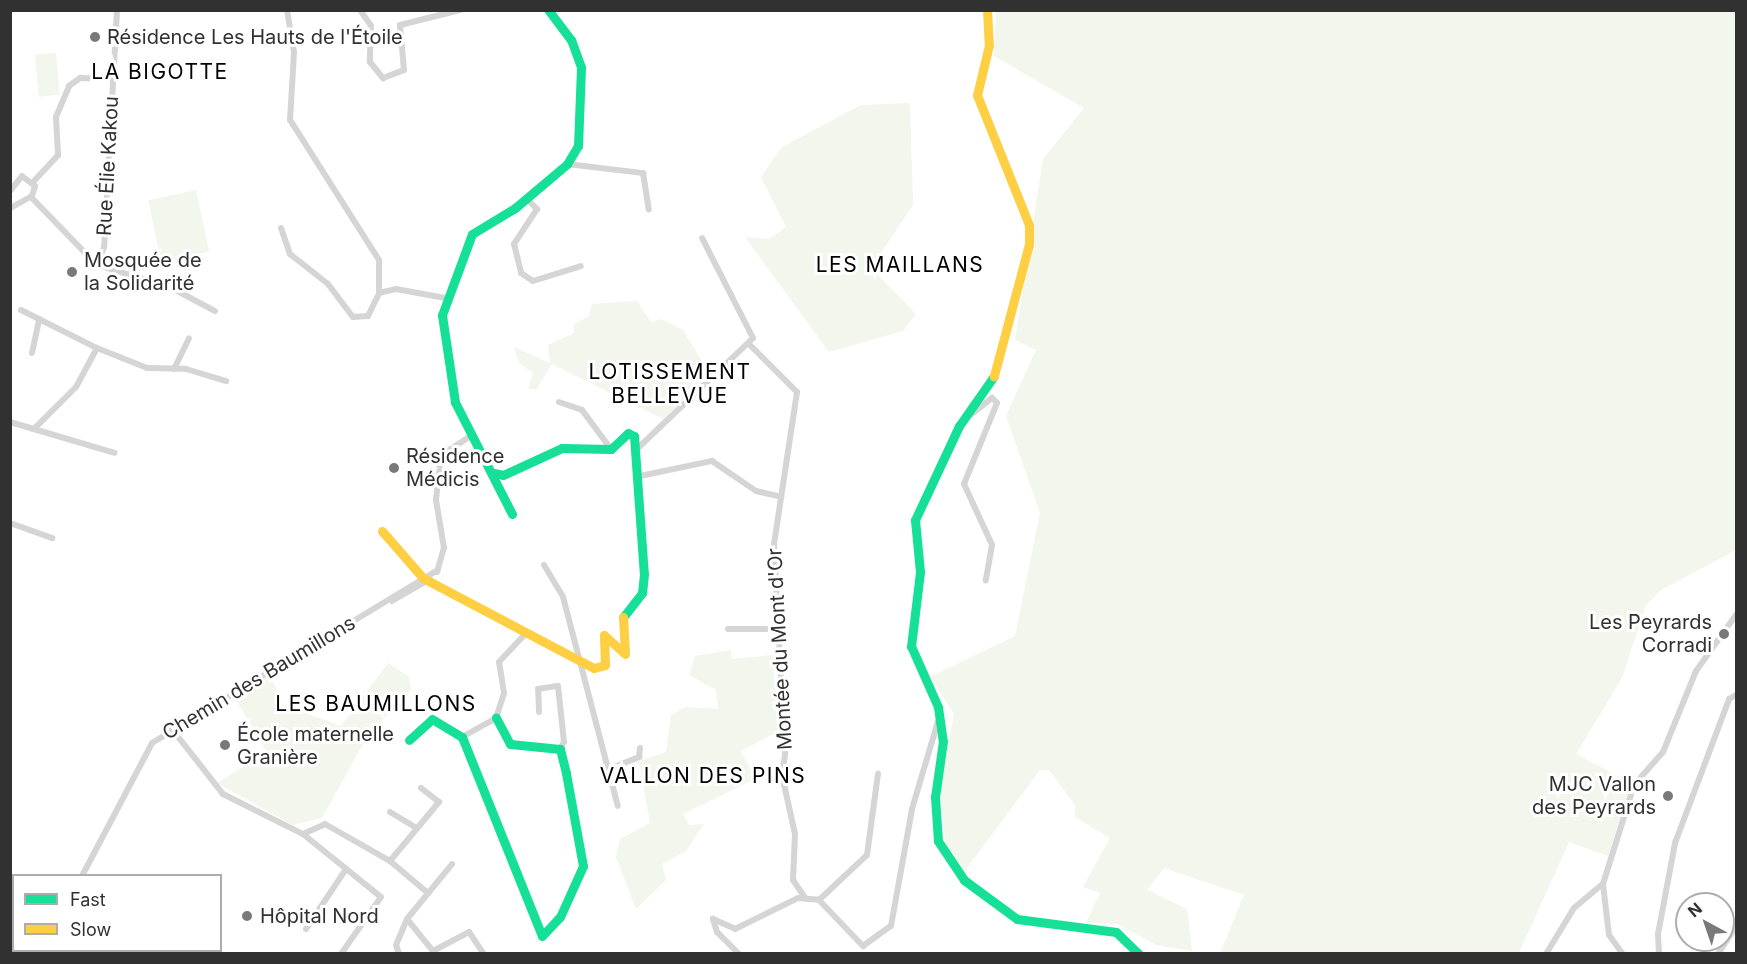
<!DOCTYPE html>
<html>
<head>
<meta charset="utf-8">
<style>
  body { margin:0 }
  #map { position:relative; width:1747px; height:964px; overflow:hidden; background:#fff; font-family:Inter,sans-serif }
  div>[style] { position:absolute }
  [style*='--x'] { left:calc(var(--x)*1px); top:calc(var(--y)*1px); width:calc(var(--w)*1px); rotate:calc(var(--a)*1deg) }
  .green>* { inset:0; background:#f2f6ed; transform-origin:0 0 }
  .street>* { height:6px; margin:-3px; padding:0 3px; transform-origin:3px; border-radius:3px; background:#d5d5d5 }
  .fast>* { height:9px; margin:-4.5px; padding:0 4.5px; transform-origin:4.5px; border-radius:4.5px; background:#16e098 }
  .slow>* { height:9px; margin:-4.5px; padding:0 4.5px; transform-origin:4.5px; border-radius:4.5px; background:#ffcf43 }
  .dots>* { width:16px; height:16px; translate:-50% -50%; box-sizing:border-box; border:3px solid #fff; border-radius:50% }
  span { translate:-50% -50%; white-space:nowrap; text-align:center; line-height:1.15; -webkit-text-stroke:6px #fff; paint-order:stroke }
  .poi-label { font-size:20px; color:#313131 }
  .left { translate:0 -50%; text-align:left }
  .right { translate:-100% -50%; text-align:right }
  .street-label { font-size:20px; color:#313131 }
  .neighbourhood-label { font-size:21px; color:#000; letter-spacing:1.5px }
  .frame { position:absolute; inset:0; border:12px solid #313131; pointer-events:none }
  .legend { position:absolute; left:12px; top:874px; width:210px; height:78px; box-sizing:border-box; background:#fff; border:2px solid #adadad; margin:0; padding:8px 10px; list-style:none; font-size:18px; color:#313131 }
  .legend li { display:flex; align-items:center; gap:12px; height:30px }
  .legend b { width:30px; border:2px solid #adadad }
  .north { position:absolute; left:1675px; top:892px; width:60px; height:60px; box-sizing:border-box; background:#fff; border:2px solid #adadad; border-radius:50%; rotate:320deg; font-size:16px; font-weight:700; line-height:24px; text-align:center; color:#313131 }
  .north::after { content:''; display:block; margin:auto; width:21px; height:27px; background:#797979; clip-path:polygon(50% 0,100% 100%,50% 72%,0 100%) }
</style>
</head>
<body>
<div id="map">
  <div class="green">
    <i style="clip-path:polygon(996px 11px,1736px 11px,1736px 550px,1661px 590px,1646px 605px,1622px 678px,1576px 754px,1631px 783px,1608px 856px,1569px 842px,1519px 953px,1220px 953px,1244px 895px,1164px 868px,1147px 890px,1187px 909px,1192px 951px,1156px 945px,1118px 924px,1086px 923px,1100px 893px,1083px 887px,1110px 838px,1075px 817px,1075px 805px,1049px 770px,1040px 770px,961px 876px,945px 841px,940px 787px,954px 714px,930px 677px,1015px 636px,1040px 513px,1006px 416px,1036px 350px,1015px 340px,1043px 159px,1084px 108px,994px 56px)"></i>
    <i style="left:56px;top:53px;width:42px;height:21px;rotate:85deg"></i>
    <i style="clip-path:polygon(910px 103px,913px 205px,871px 268px,916px 314px,903px 331px,829px 352px,745px 237px,769px 239px,786px 227px,761px 177px,782px 147px,861px 105px)"></i>
    <i style="left:196px;top:190px;width:63px;height:49px;rotate:78deg"></i>
    <i style="clip-path:polygon(637px 301px,651px 322px,661px 319px,683px 330px,707px 370px,706px 378px,663px 419px,552px 364px,536px 390px,528px 388px,533px 373px,519px 363px,514px 347px,550px 363px,548px 345px,574px 333px,574px 324px,589px 316px,592px 304px)"></i>
    <i style="clip-path:polygon(731px 650px,732px 659px,773px 655px,777px 732px,741px 751px,755px 779px,683px 814px,689px 825px,704px 824px,686px 851px,662px 864px,666px 880px,636px 909px,616px 857px,620px 839px,650px 823px,639px 761px,666px 752px,671px 715px,686px 707px,718px 709px,716px 690px,689px 675px,695px 656px)"></i>
    <i style="clip-path:polygon(388px 663px,409px 677px,411px 690px,368px 735px,322px 818px,293px 825px,217px 783px,267px 752px,235px 698px,266px 679px,273px 682px,283px 705px,341px 726px)"></i>
  </div>
  <div class="street">
    <i style="--x:117;--y:10;--w:237;--a:93.1"></i>
    <i style="--x:104;--y:247;--w:19;--a:111"></i>
    <i style="--x:97;--y:265;--w:76;--a:16.8"></i>
    <i style="--x:170;--y:287;--w:51;--a:28.1"></i>
    <i style="--x:360;--y:10;--w:19;--a:55"></i>
    <i style="--x:371;--y:26;--w:36;--a:92"></i>
    <i style="--x:370;--y:62;--w:21;--a:51"></i>
    <i style="--x:383;--y:78;--w:22;--a:-21"></i>
    <i style="--x:404;--y:70;--w:45;--a:-95.1"></i>
    <i style="--x:400;--y:25;--w:62;--a:-14"></i>
    <i style="--x:567;--y:164;--w:77;--a:6.8"></i>
    <i style="--x:643;--y:173;--w:37;--a:81"></i>
    <i style="--x:34;--y:181;--w:35;--a:-47"></i>
    <i style="--x:58;--y:155;--w:38;--a:-93"></i>
    <i style="--x:56;--y:117;--w:34;--a:-67"></i>
    <i style="--x:69;--y:86;--w:14;--a:-36"></i>
    <i style="--x:80;--y:78;--w:33;--a:2"></i>
    <i style="--x:10;--y:191;--w:19;--a:-51"></i>
    <i style="--x:22;--y:176;--w:16;--a:38"></i>
    <i style="--x:35;--y:186;--w:10;--a:107"></i>
    <i style="--x:32;--y:196;--w:25;--a:151"></i>
    <i style="--x:31;--y:197;--w:95;--a:45.9"></i>
    <i style="--x:526;--y:198;--w:16;--a:45"></i>
    <i style="--x:537;--y:209;--w:42;--a:123.3"></i>
    <i style="--x:514;--y:244;--w:30;--a:76"></i>
    <i style="--x:521;--y:273;--w:14;--a:34"></i>
    <i style="--x:533;--y:281;--w:50;--a:-17.4"></i>
    <i style="--x:281;--y:228;--w:28;--a:71"></i>
    <i style="--x:290;--y:254;--w:48;--a:38.3"></i>
    <i style="--x:328;--y:284;--w:41;--a:52.9"></i>
    <i style="--x:353;--y:317;--w:15;--a:-4"></i>
    <i style="--x:368;--y:316;--w:25;--a:-64"></i>
    <i style="--x:379;--y:293;--w:33;--a:-90"></i>
    <i style="--x:379;--y:260;--w:166;--a:-122.4"></i>
    <i style="--x:290;--y:120;--w:68;--a:-86.6"></i>
    <i style="--x:294;--y:52;--w:43;--a:-99.5"></i>
    <i style="--x:379;--y:293;--w:17;--a:-13"></i>
    <i style="--x:396;--y:289;--w:50;--a:10.4"></i>
    <i style="--x:21;--y:310;--w:85;--a:26.6"></i>
    <i style="--x:97;--y:348;--w:44;--a:118.3"></i>
    <i style="--x:76;--y:387;--w:59;--a:135"></i>
    <i style="--x:749;--y:344;--w:68;--a:45"></i>
    <i style="--x:797;--y:392;--w:154;--a:98.6"></i>
    <i style="--x:774;--y:544;--w:211;--a:87"></i>
    <i style="--x:785;--y:755;--w:20;--a:99"></i>
    <i style="--x:782;--y:775;--w:60;--a:77.6"></i>
    <i style="--x:795;--y:834;--w:46;--a:92.5"></i>
    <i style="--x:793;--y:880;--w:22;--a:56"></i>
    <i style="--x:97;--y:348;--w:54;--a:21.8"></i>
    <i style="--x:147;--y:368;--w:39;--a:1"></i>
    <i style="--x:186;--y:369;--w:42;--a:16.7"></i>
    <i style="--x:32;--y:353;--w:35;--a:-78"></i>
    <i style="--x:174;--y:369;--w:34;--a:-64"></i>
    <i style="--x:559;--y:402;--w:24;--a:19"></i>
    <i style="--x:582;--y:410;--w:49;--a:53.4"></i>
    <i style="--x:972;--y:414;--w:26;--a:-39"></i>
    <i style="--x:992;--y:398;--w:7;--a:45"></i>
    <i style="--x:997;--y:403;--w:87;--a:112.2"></i>
    <i style="--x:964;--y:484;--w:67;--a:65.3"></i>
    <i style="--x:992;--y:545;--w:36;--a:100"></i>
    <i style="--x:10;--y:422;--w:109;--a:16.4"></i>
    <i style="--x:638;--y:448;--w:159;--a:-43.7"></i>
    <i style="--x:753;--y:338;--w:112;--a:-117"></i>
    <i style="--x:640;--y:476;--w:74;--a:-11.8"></i>
    <i style="--x:712;--y:461;--w:53;--a:34.3"></i>
    <i style="--x:756;--y:491;--w:26;--a:13"></i>
    <i style="--x:10;--y:523;--w:45;--a:19.7"></i>
    <i style="--x:544;--y:565;--w:37;--a:59"></i>
    <i style="--x:563;--y:597;--w:216;--a:75.3"></i>
    <i style="--x:437;--y:572;--w:25;--a:-74"></i>
    <i style="--x:444;--y:548;--w:49;--a:-99.5"></i>
    <i style="--x:436;--y:500;--w:36;--a:-84"></i>
    <i style="--x:440;--y:464;--w:10;--a:-73"></i>
    <i style="--x:443;--y:454;--w:33;--a:-33"></i>
    <i style="--x:392;--y:601;--w:44;--a:-30.1"></i>
    <i style="--x:728;--y:629;--w:49;--a:0"></i>
    <i style="--x:539;--y:712;--w:23;--a:-92"></i>
    <i style="--x:538;--y:689;--w:20;--a:-9"></i>
    <i style="--x:558;--y:686;--w:56;--a:83.9"></i>
    <i style="--x:564;--y:742;--w:8;--a:120"></i>
    <i style="--x:172;--y:729;--w:83;--a:51.9"></i>
    <i style="--x:223;--y:794;--w:89;--a:26.6"></i>
    <i style="--x:303;--y:834;--w:24;--a:-24"></i>
    <i style="--x:325;--y:824;--w:75;--a:29.6"></i>
    <i style="--x:390;--y:861;--w:50;--a:40.1"></i>
    <i style="--x:462;--y:737;--w:39;--a:-29"></i>
    <i style="--x:496;--y:718;--w:26;--a:-72"></i>
    <i style="--x:504;--y:693;--w:31;--a:-99"></i>
    <i style="--x:499;--y:662;--w:37;--a:-47"></i>
    <i style="--x:607;--y:770;--w:35;--a:-22"></i>
    <i style="--x:639;--y:757;--w:9;--a:-84"></i>
    <i style="--x:390;--y:812;--w:31;--a:31"></i>
    <i style="--x:303;--y:834;--w:100;--a:38.9"></i>
    <i style="--x:381;--y:897;--w:70;--a:125.1"></i>
    <i style="--x:390;--y:861;--w:77;--a:-50.3"></i>
    <i style="--x:439;--y:802;--w:23;--a:-142"></i>
    <i style="--x:82;--y:876;--w:150;--a:-62.2"></i>
    <i style="--x:152;--y:743;--w:334;--a:-31.2"></i>
    <i style="--x:1603;--y:884;--w:51;--a:83.3"></i>
    <i style="--x:1609;--y:935;--w:24;--a:54"></i>
    <i style="--x:819;--y:900;--w:66;--a:-43.2"></i>
    <i style="--x:867;--y:855;--w:82;--a:-82.3"></i>
    <i style="--x:407;--y:919;--w:41;--a:50.9"></i>
    <i style="--x:433;--y:951;--w:41;--a:-27.8"></i>
    <i style="--x:469;--y:932;--w:27;--a:56"></i>
    <i style="--x:306;--y:929;--w:72;--a:-56.3"></i>
    <i style="--x:34;--y:954;--w:4;--a:-63"></i>
    <i style="--x:399;--y:954;--w:9;--a:-108"></i>
    <i style="--x:396;--y:945;--w:28;--a:-67"></i>
    <i style="--x:407;--y:919;--w:71;--a:-50.7"></i>
    <i style="--x:739;--y:954;--w:31;--a:-135"></i>
    <i style="--x:717;--y:932;--w:14;--a:-107"></i>
    <i style="--x:713;--y:919;--w:24;--a:24"></i>
    <i style="--x:735;--y:929;--w:70;--a:-26.2"></i>
    <i style="--x:798;--y:898;--w:21;--a:5"></i>
    <i style="--x:819;--y:900;--w:64;--a:46.3"></i>
    <i style="--x:863;--y:946;--w:34;--a:-36"></i>
    <i style="--x:891;--y:926;--w:119;--a:-79.8"></i>
    <i style="--x:912;--y:809;--w:92;--a:-73.5"></i>
    <i style="--x:1546;--y:954;--w:54;--a:-58.7"></i>
    <i style="--x:1574;--y:908;--w:38;--a:-40"></i>
    <i style="--x:1603;--y:884;--w:104;--a:-72.6"></i>
    <i style="--x:1634;--y:785;--w:44;--a:-48.7"></i>
    <i style="--x:1663;--y:752;--w:87;--a:-67.8"></i>
    <i style="--x:1696;--y:671;--w:69;--a:-54.5"></i>
    <i style="--x:1659;--y:954;--w:20;--a:-93"></i>
    <i style="--x:1658;--y:934;--w:93;--a:-79.4"></i>
    <i style="--x:1675;--y:843;--w:154;--a:-69.4"></i>
    <i style="--x:1729;--y:699;--w:8;--a:-30"></i>
    <i style="--x:1718;--y:954;--w:33;--a:-57"></i>
  </div>
  <div class="fast">
    <i style="--x:994;--y:376;--w:61;--a:125"></i>
    <i style="--x:959;--y:426;--w:104;--a:115.1"></i>
    <i style="--x:915;--y:520;--w:52;--a:84.5"></i>
    <i style="--x:920;--y:572;--w:75;--a:96.9"></i>
    <i style="--x:911;--y:646;--w:67;--a:66.1"></i>
    <i style="--x:938;--y:707;--w:34;--a:82"></i>
    <i style="--x:943;--y:741;--w:57;--a:98.1"></i>
    <i style="--x:935;--y:797;--w:44;--a:86.1"></i>
    <i style="--x:938;--y:841;--w:47;--a:56.3"></i>
    <i style="--x:964;--y:880;--w:66;--a:36.3"></i>
    <i style="--x:1017;--y:919;--w:100;--a:7.5"></i>
    <i style="--x:1116;--y:932;--w:32;--a:44"></i>
    <i style="--x:495;--y:473;--w:8;--a:14"></i>
    <i style="--x:503;--y:475;--w:65;--a:-24.6"></i>
    <i style="--x:562;--y:448;--w:49;--a:1.2"></i>
    <i style="--x:611;--y:449;--w:23;--a:-43"></i>
    <i style="--x:628;--y:433;--w:7;--a:27"></i>
    <i style="--x:634;--y:436;--w:138;--a:85.9"></i>
    <i style="--x:644;--y:574;--w:19;--a:96"></i>
    <i style="--x:642;--y:593;--w:31;--a:128"></i>
    <i style="--x:512;--y:514;--w:126;--a:-117"></i>
    <i style="--x:455;--y:402;--w:88;--a:-98.5"></i>
    <i style="--x:442;--y:315;--w:86;--a:-69.7"></i>
    <i style="--x:472;--y:234;--w:50;--a:-31.2"></i>
    <i style="--x:515;--y:208;--w:68;--a:-40.2"></i>
    <i style="--x:567;--y:164;--w:21;--a:-59"></i>
    <i style="--x:578;--y:146;--w:79;--a:-87.8"></i>
    <i style="--x:581;--y:67;--w:29;--a:-110"></i>
    <i style="--x:571;--y:40;--w:38;--a:-127"></i>
    <i style="--x:409;--y:740;--w:31;--a:-42"></i>
    <i style="--x:432;--y:719;--w:35;--a:31"></i>
    <i style="--x:462;--y:737;--w:214;--a:68.1"></i>
    <i style="--x:542;--y:936;--w:26;--a:-47"></i>
    <i style="--x:560;--y:917;--w:56;--a:-65.7"></i>
    <i style="--x:583;--y:866;--w:95;--a:-100.4"></i>
    <i style="--x:566;--y:773;--w:25;--a:-104"></i>
    <i style="--x:560;--y:749;--w:50;--a:-174.3"></i>
    <i style="--x:510;--y:744;--w:30;--a:-118"></i>
  </div>
  <div class="slow">
    <i style="--x:987;--y:10;--w:35;--a:87"></i>
    <i style="--x:989;--y:45;--w:51;--a:103.5"></i>
    <i style="--x:977;--y:95;--w:140;--a:68.2"></i>
    <i style="--x:1029;--y:225;--w:19;--a:90"></i>
    <i style="--x:1029;--y:244;--w:137;--a:104.9"></i>
    <i style="--x:382;--y:531;--w:62;--a:48.9"></i>
    <i style="--x:423;--y:578;--w:193;--a:27.8"></i>
    <i style="--x:594;--y:668;--w:11;--a:-15"></i>
    <i style="--x:605;--y:665;--w:30;--a:-92"></i>
    <i style="--x:604;--y:635;--w:28;--a:42"></i>
    <i style="--x:625;--y:654;--w:37;--a:-93"></i>
  </div>
  <div class="dots">
    <i style="left:95px;top:37px;background:#797979"></i>
    <i style="left:72px;top:272px;background:#797979"></i>
    <i style="left:394px;top:468px;background:#797979"></i>
    <i style="left:1724px;top:634px;background:#797979"></i>
    <i style="left:225px;top:745px;background:#797979"></i>
    <i style="left:1668px;top:796px;background:#797979"></i>
    <i style="left:247px;top:916px;background:#797979"></i>
  </div>
  <div class="poi-label">
    <span class="left" style="left:107px;top:37px">Résidence Les Hauts de l'Étoile</span>
    <span class="left" style="left:84px;top:272px">Mosquée de<br>la Solidarité</span>
    <span class="left" style="left:406px;top:468px">Résidence<br>Médicis</span>
    <span class="right" style="left:1712px;top:634px">Les Peyrards<br>Corradi</span>
    <span class="left" style="left:237px;top:746px">École maternelle<br>Granière</span>
    <span class="right" style="left:1656px;top:796px">MJC Vallon<br>des Peyrards</span>
    <span class="left" style="left:260px;top:916px">Hôpital Nord</span>
  </div>
  <div class="street-label">
    <span style="left:108px;top:166px;rotate:-87deg">Rue Élie Kakou</span>
    <span style="left:780px;top:649px;rotate:-93deg">Montée du Mont d'Or</span>
    <span style="left:259px;top:678px;rotate:-31deg">Chemin des Baumillons</span>
  </div>
  <div class="neighbourhood-label">
    <span style="left:160px;top:72px">LA BIGOTTE</span>
    <span style="left:900px;top:265px">LES MAILLANS</span>
    <span style="left:670px;top:384px">LOTISSEMENT<br>BELLEVUE</span>
    <span style="left:376px;top:704px">LES BAUMILLONS</span>
    <span style="left:703px;top:776px">VALLON DES PINS</span>
  </div>
  <div class="frame"></div>
  <ul class="legend">
  <li><b style="height:8px;background:#16e098"></b>Fast</li>
  <li><b style="height:8px;background:#ffcf43"></b>Slow</li>
  </ul>
  <div class="north">N</div>
</div>
</body>
</html>
